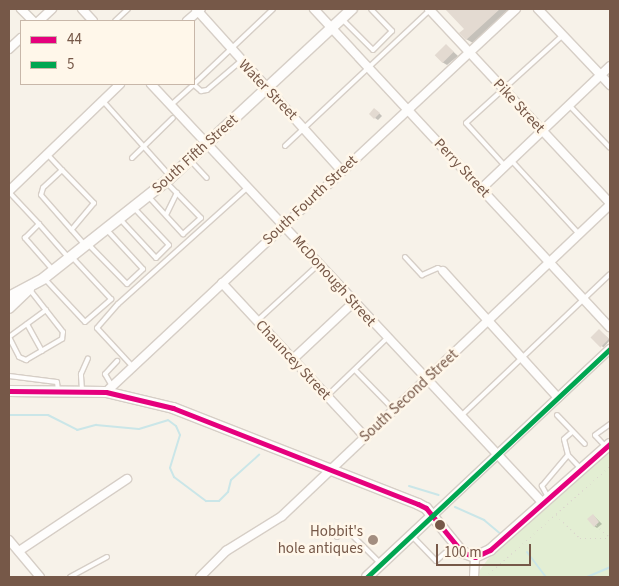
<!DOCTYPE html>
<html>
<head>
<meta charset="utf-8">
<style>
  body { margin:0 }
  #map { position:relative; width:619px; height:586px; overflow:hidden; background:#f7f2e9; font-family:"Source Sans 3",sans-serif }
  div>[style] { position:absolute }
  [style*='--x'] { left:calc(var(--x)*1px); top:calc(var(--y)*1px); width:calc(var(--w)*1px); rotate:calc(var(--a)*1deg) }
  .green>* { inset:0; background:#e3eed3 }
  .shadow>* { inset:0; background:#0003; transform-origin:0 0 }
  .stream>* { height:2px; margin:-1px; padding:0 1px; transform-origin:1px; border-radius:1px; background:#cae6e8 }
  .building>* { inset:0; background:#e3dad1; transform-origin:0 0 }
  .path>* { height:1px; margin-top:-0.5px; transform-origin:0; background:repeating-linear-gradient(90deg,#dad2cc 0 1px,transparent 0 5px) }
  .roads { filter:drop-shadow(1px 0 #d6cec6) drop-shadow(-1px 0 #d6cec6) drop-shadow(0 1px #d6cec6) drop-shadow(0 -1px #d6cec6) }
  .lane>* { height:4px; margin:-2px; padding:0 2px; transform-origin:2px; border-radius:2px; background:#fefdfc }
  .street>* { height:8px; margin:-4px; padding:0 4px; transform-origin:4px; border-radius:4px; background:#fefdfc }
  .secondary>* { height:10px; margin:-5px; padding:0 5px; transform-origin:5px; border-radius:5px; background:#fefdfc }
  .bus-1>* { height:5px; margin:-2.5px; padding:0 2.5px; transform-origin:2.5px; border-radius:2.5px; background:#e5007d }
  .bus-2>* { height:5px; margin:-2.5px; padding:0 2.5px; transform-origin:2.5px; border-radius:2.5px; background:#00a651 }
  .dots>* { width:14px; height:14px; translate:-50% -50%; box-sizing:border-box; border:2px solid #fff7ea; border-radius:50% }
  span { translate:-50% -50%; white-space:nowrap; text-align:center; line-height:1.15; -webkit-text-stroke:5px #fff7ea; paint-order:stroke }
  .street-label { font-size:15px; color:#765848 }
  .poi-label { font-size:15px; color:#765848 }
  .right { translate:-100% -50%; text-align:right }
  .frame { position:absolute; inset:0; border:10px solid #765848; pointer-events:none }
  .legend { position:absolute; left:20px; top:20px; width:175px; height:65px; box-sizing:border-box; background:#fff7ea; border:1px solid #c8b7a9; margin:0; padding:6px 9px; list-style:none; font-size:15px; color:#765848 }
  .legend li { display:flex; align-items:center; gap:10px; height:25px }
  .legend b { width:25px; border:1px solid #c8b7a9 }
  .scale { position:absolute; left:436px; top:544px; width:95px; height:22px; box-sizing:border-box; border:2px solid #765848; border-top:0; padding-left:6px; font-size:15px; line-height:18px; white-space:nowrap; color:#765848; -webkit-text-stroke:4px #fff7ea; paint-order:stroke }
</style>
</head>
<body>
<div id="map">
  <div class="green">
    <i style="clip-path:polygon(610px 449px,610px 577px,475px 577px,488px 559px)"></i>
  </div>
  <div class="shadow">
    <i style="clip-path:polygon(447px 9px,510px 9px,473px 43px,466px 39px,466px 29px)"></i>
    <i style="clip-path:polygon(446px 45px,458px 56px,447px 65px,442px 62px)"></i>
    <i style="clip-path:polygon(377px 111px,382px 116px,378px 120px,375px 118px)"></i>
    <i style="left:599px;top:330px;width:15px;height:10px;rotate:42deg"></i>
    <i style="clip-path:polygon(593px 515px,602px 524px,597px 528px,594px 526px)"></i>
  </div>
  <div class="stream">
    <i style="--x:9;--y:415;--w:39;--a:0"></i>
    <i style="--x:48;--y:415;--w:33;--a:27"></i>
    <i style="--x:77;--y:430;--w:20;--a:-15"></i>
    <i style="--x:96;--y:425;--w:43;--a:5.3"></i>
    <i style="--x:139;--y:429;--w:30;--a:-17"></i>
    <i style="--x:168;--y:420;--w:10;--a:37"></i>
    <i style="--x:176;--y:426;--w:10;--a:66"></i>
    <i style="--x:180;--y:435;--w:34;--a:107"></i>
    <i style="--x:170;--y:468;--w:10;--a:66"></i>
    <i style="--x:174;--y:477;--w:40;--a:37"></i>
    <i style="--x:206;--y:501;--w:13;--a:0"></i>
    <i style="--x:219;--y:501;--w:13;--a:-45"></i>
    <i style="--x:228;--y:492;--w:12;--a:-76"></i>
    <i style="--x:231;--y:480;--w:38;--a:-42"></i>
    <i style="--x:409;--y:486;--w:31;--a:17"></i>
    <i style="--x:455;--y:507;--w:32;--a:24"></i>
    <i style="--x:484;--y:520;--w:23;--a:40"></i>
    <i style="--x:527;--y:552;--w:31;--a:53"></i>
    <i style="--x:587;--y:577;--w:25;--a:-23"></i>
  </div>
  <div class="building">
    <i style="clip-path:polygon(445px 9px,500px 9px,466px 40px,459px 33px,464px 29px)"></i>
    <i style="left:446px;top:44px;width:11px;height:16px;rotate:45deg"></i>
    <i style="clip-path:polygon(374px 108px,380px 113px,374px 119px,369px 114px)"></i>
    <i style="left:599px;top:329px;width:14px;height:12px;rotate:45deg"></i>
    <i style="clip-path:polygon(593px 514px,599px 522px,594px 527px,587px 519px)"></i>
  </div>
  <div class="path">
    <i style="--x:556;--y:515;--w:33;--a:44"></i>
    <i style="--x:580;--y:538;--w:30;--a:0"></i>
    <i style="--x:596;--y:525;--w:18;--a:41"></i>
    <i style="--x:485;--y:577;--w:167;--a:-41.6"></i>
  </div>
  <div class="roads">
    <div class="lane">
      <i style="--x:343;--y:20;--w:42;--a:45"></i>
      <i style="--x:373;--y:50;--w:27;--a:-45"></i>
      <i style="--x:392;--y:31;--w:30;--a:-134"></i>
      <i style="--x:115;--y:21;--w:18;--a:-43"></i>
      <i style="--x:193;--y:84;--w:11;--a:41"></i>
      <i style="--x:201;--y:91;--w:6;--a:-9"></i>
      <i style="--x:207;--y:90;--w:45;--a:-40.5"></i>
      <i style="--x:194;--y:84;--w:109;--a:-43.5"></i>
      <i style="--x:103;--y:101;--w:101;--a:48.2"></i>
      <i style="--x:171;--y:105;--w:31;--a:-42"></i>
      <i style="--x:569;--y:105;--w:59;--a:46.4"></i>
      <i style="--x:285;--y:146;--w:197;--a:-43.2"></i>
      <i style="--x:48;--y:155;--w:21;--a:47"></i>
      <i style="--x:62;--y:170;--w:26;--a:137"></i>
      <i style="--x:43;--y:188;--w:7;--a:106"></i>
      <i style="--x:41;--y:195;--w:65;--a:48.7"></i>
      <i style="--x:132;--y:158;--w:57;--a:-44.3"></i>
      <i style="--x:511;--y:160;--w:100;--a:47.4"></i>
      <i style="--x:191;--y:161;--w:23;--a:47"></i>
      <i style="--x:505;--y:166;--w:58;--a:-132.2"></i>
      <i style="--x:466;--y:123;--w:131;--a:-42.2"></i>
      <i style="--x:62;--y:170;--w:46;--a:45.9"></i>
      <i style="--x:94;--y:203;--w:35;--a:130"></i>
      <i style="--x:9;--y:192;--w:44;--a:46.8"></i>
      <i style="--x:148;--y:196;--w:52;--a:47.4"></i>
      <i style="--x:183;--y:234;--w:24;--a:-42"></i>
      <i style="--x:201;--y:218;--w:49;--a:-134.2"></i>
      <i style="--x:166;--y:215;--w:25;--a:-64"></i>
      <i style="--x:120;--y:219;--w:53;--a:47.3"></i>
      <i style="--x:156;--y:258;--w:18;--a:-45"></i>
      <i style="--x:169;--y:245;--w:51;--a:-133.4"></i>
      <i style="--x:88;--y:244;--w:56;--a:45.7"></i>
      <i style="--x:127;--y:284;--w:22;--a:-43"></i>
      <i style="--x:143;--y:269;--w:53;--a:-132.7"></i>
      <i style="--x:405;--y:257;--w:25;--a:47"></i>
      <i style="--x:422;--y:275;--w:17;--a:-24"></i>
      <i style="--x:438;--y:268;--w:6;--a:31"></i>
      <i style="--x:53;--y:270;--w:43;--a:-131.2"></i>
      <i style="--x:25;--y:238;--w:20;--a:-45"></i>
      <i style="--x:39;--y:224;--w:44;--a:48.7"></i>
      <i style="--x:44;--y:278;--w:60;--a:47"></i>
      <i style="--x:85;--y:322;--w:35;--a:-41"></i>
      <i style="--x:111;--y:299;--w:57;--a:-132.9"></i>
      <i style="--x:257;--y:321;--w:84;--a:-42.6"></i>
      <i style="--x:27;--y:324;--w:31;--a:61"></i>
      <i style="--x:9;--y:337;--w:22;--a:63"></i>
      <i style="--x:19;--y:357;--w:8;--a:23"></i>
      <i style="--x:26;--y:360;--w:42;--a:-30.3"></i>
      <i style="--x:62;--y:339;--w:7;--a:-82"></i>
      <i style="--x:63;--y:332;--w:53;--a:-128.2"></i>
      <i style="--x:9;--y:337;--w:46;--a:-36.1"></i>
      <i style="--x:133;--y:367;--w:53;--a:-132.7"></i>
      <i style="--x:97;--y:328;--w:32;--a:-49"></i>
      <i style="--x:118;--y:304;--w:175;--a:-42"></i>
      <i style="--x:355;--y:370;--w:54;--a:45.7"></i>
      <i style="--x:9;--y:376;--w:48;--a:7.1"></i>
      <i style="--x:57;--y:382;--w:8;--a:83"></i>
      <i style="--x:112;--y:386;--w:14;--a:-120"></i>
      <i style="--x:105;--y:374;--w:18;--a:-47"></i>
      <i style="--x:82;--y:390;--w:16;--a:-94"></i>
      <i style="--x:81;--y:374;--w:17;--a:-66"></i>
      <i style="--x:327;--y:396;--w:83;--a:-44"></i>
      <i style="--x:462;--y:415;--w:204;--a:-43.6"></i>
      <i style="--x:557;--y:415;--w:40;--a:46"></i>
      <i style="--x:606;--y:447;--w:16;--a:-133"></i>
      <i style="--x:595;--y:435;--w:19;--a:-36"></i>
      <i style="--x:568;--y:455;--w:18;--a:47"></i>
      <i style="--x:548;--y:497;--w:13;--a:-119"></i>
      <i style="--x:542;--y:486;--w:40;--a:-50"></i>
      <i style="--x:568;--y:455;--w:16;--a:-104"></i>
      <i style="--x:564;--y:439;--w:11;--a:-41"></i>
      <i style="--x:337;--y:537;--w:12;--a:-42"></i>
      <i style="--x:346;--y:529;--w:47;--a:45"></i>
      <i style="--x:413;--y:537;--w:33;--a:46"></i>
      <i style="--x:436;--y:561;--w:24;--a:-42"></i>
      <i style="--x:70;--y:577;--w:42;--a:-28.4"></i>
    </div>
    <div class="street">
      <i style="--x:21;--y:9;--w:17;--a:45"></i>
      <i style="--x:82;--y:9;--w:16;--a:47"></i>
      <i style="--x:196;--y:9;--w:217;--a:48"></i>
      <i style="--x:314;--y:9;--w:434;--a:47.1"></i>
      <i style="--x:429;--y:9;--w:265;--a:47"></i>
      <i style="--x:538;--y:9;--w:105;--a:46.5"></i>
      <i style="--x:39;--y:21;--w:18;--a:-43"></i>
      <i style="--x:187;--y:21;--w:18;--a:-41"></i>
      <i style="--x:9;--y:49;--w:16;--a:-43"></i>
      <i style="--x:151;--y:84;--w:574;--a:46.91"></i>
      <i style="--x:481;--y:189;--w:178;--a:-43.6"></i>
      <i style="--x:9;--y:191;--w:154;--a:-43.9"></i>
      <i style="--x:443;--y:271;--w:171;--a:47.8"></i>
      <i style="--x:222;--y:283;--w:210;--a:47.1"></i>
      <i style="--x:292;--y:360;--w:85;--a:-43.1"></i>
      <i style="--x:106;--y:392;--w:561;--a:-43.05"></i>
      <i style="--x:432;--y:516;--w:244;--a:-43.2"></i>
      <i style="--x:9;--y:540;--w:48;--a:50"></i>
      <i style="--x:19;--y:551;--w:130;--a:-33.7"></i>
      <i style="--x:200;--y:577;--w:37;--a:-45"></i>
      <i style="--x:226;--y:551;--w:66;--a:-32"></i>
      <i style="--x:282;--y:516;--w:452;--a:-43.5"></i>
      <i style="--x:474;--y:577;--w:20;--a:-87"></i>
    </div>
    <div class="secondary">
      <i style="--x:9;--y:297;--w:40;--a:-28"></i>
      <i style="--x:44;--y:278;--w:159;--a:-38.4"></i>
      <i style="--x:169;--y:179;--w:250;--a:-42.9"></i>
      <i style="--x:9;--y:308;--w:28;--a:-44"></i>
      <i style="--x:9;--y:391;--w:97;--a:0.6"></i>
      <i style="--x:106;--y:392;--w:69;--a:13.4"></i>
      <i style="--x:173;--y:408;--w:263;--a:21.4"></i>
      <i style="--x:418;--y:504;--w:9;--a:27"></i>
      <i style="--x:426;--y:508;--w:57;--a:50.7"></i>
      <i style="--x:462;--y:552;--w:14;--a:21"></i>
      <i style="--x:475;--y:557;--w:17;--a:-25"></i>
      <i style="--x:490;--y:550;--w:160;--a:-41.5"></i>
      <i style="--x:367;--y:577;--w:89;--a:-43.2"></i>
    </div>
  </div>
  <div class="bus-1">
    <i style="--x:9;--y:391;--w:97;--a:0.6"></i>
    <i style="--x:106;--y:392;--w:69;--a:13.4"></i>
    <i style="--x:173;--y:408;--w:263;--a:21.4"></i>
    <i style="--x:418;--y:504;--w:9;--a:27"></i>
    <i style="--x:426;--y:508;--w:57;--a:50.7"></i>
    <i style="--x:462;--y:552;--w:14;--a:21"></i>
    <i style="--x:475;--y:557;--w:17;--a:-25"></i>
    <i style="--x:490;--y:550;--w:160;--a:-41.5"></i>
  </div>
  <div class="bus-2">
    <i style="--x:367;--y:577;--w:333;--a:-43.2"></i>
  </div>
  <div class="dots">
    <i style="left:440px;top:525px;background:#765848"></i>
    <i style="left:373px;top:540px;background:#a38e80"></i>
  </div>
  <div class="street-label">
    <span style="left:268px;top:90px;rotate:46deg">Water Street</span>
    <span style="left:519px;top:106px;rotate:47deg">Pike Street</span>
    <span style="left:195px;top:154px;rotate:-42deg">South Fifth Street</span>
    <span style="left:462px;top:168px;rotate:47deg">Perry Street</span>
    <span style="left:310px;top:200px;rotate:-43deg">South Fourth Street</span>
    <span style="left:334px;top:281px;rotate:48deg">McDonough Street</span>
    <span style="left:293px;top:360px;rotate:47deg">Chauncey Street</span>
    <span style="left:409px;top:396px;rotate:-43deg">South Second Street</span>
  </div>
  <div class="poi-label">
    <span class="right" style="left:363px;top:540px">Hobbit's<br>hole antiques</span>
  </div>
  <div class="frame"></div>
  <ul class="legend">
  <li><b style="height:6px;background:#e5007d"></b>44</li>
  <li><b style="height:6px;background:#00a651"></b>5</li>
  </ul>
  <div class="scale">100 m</div>
</div>
</body>
</html>
